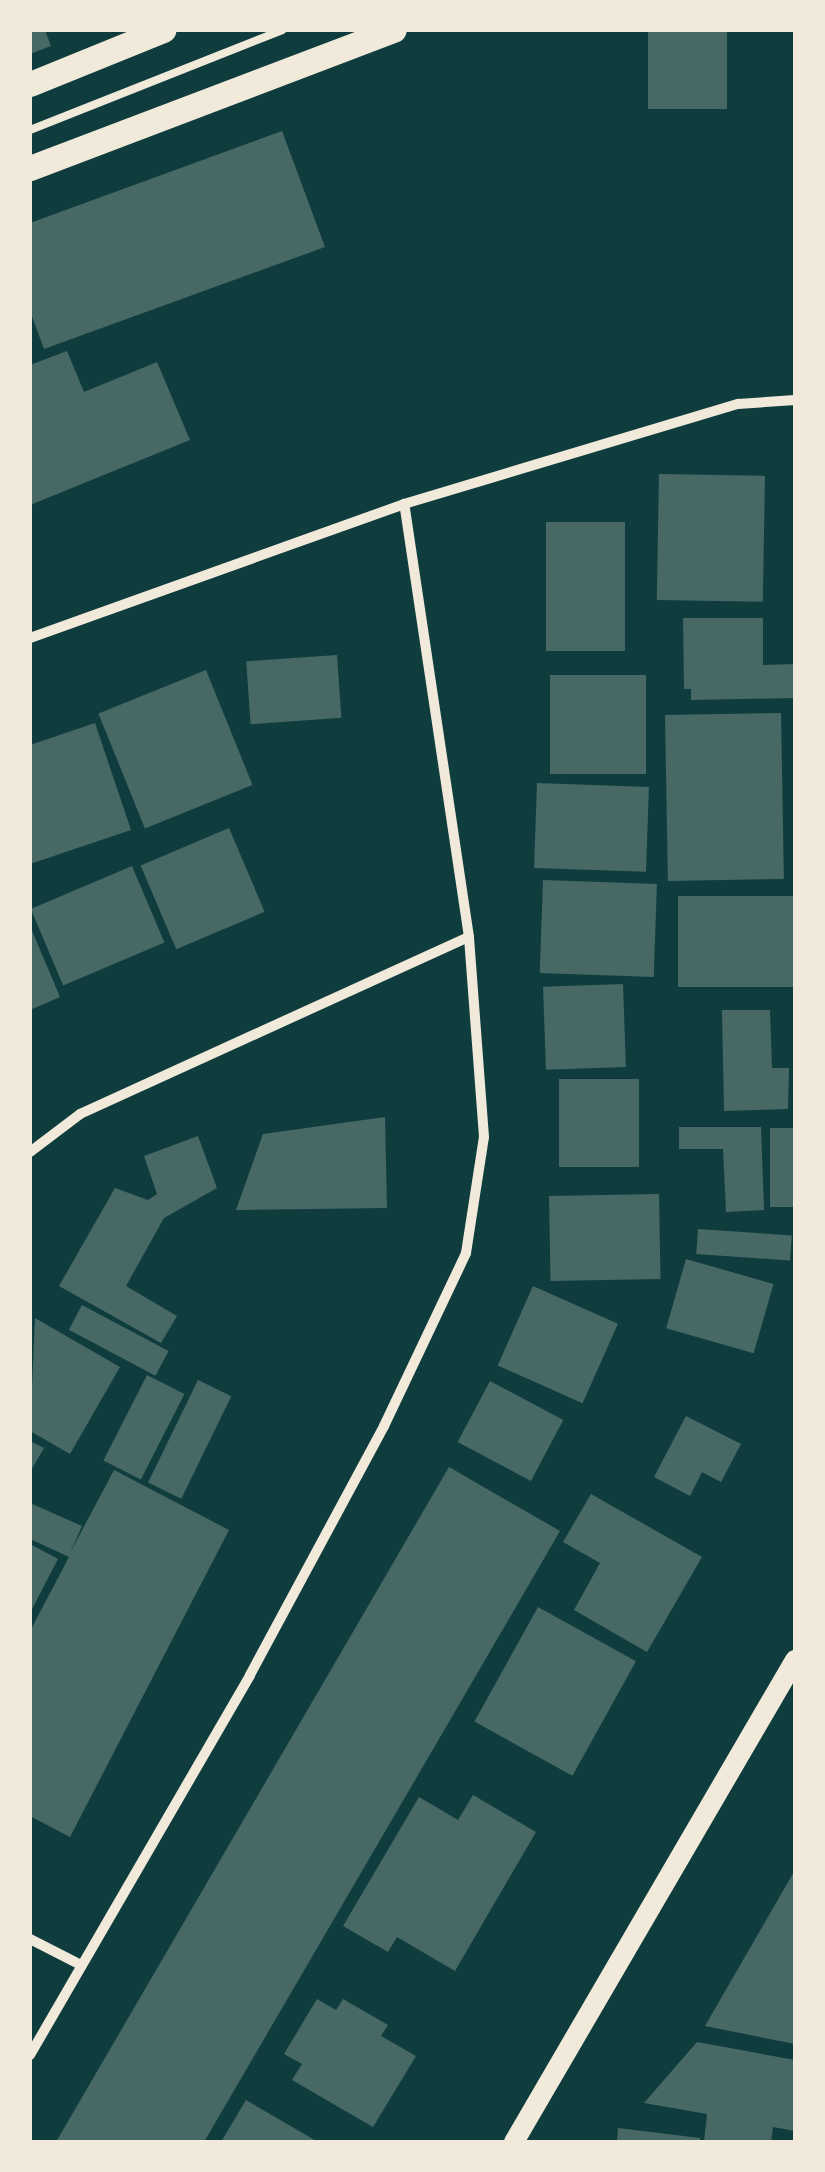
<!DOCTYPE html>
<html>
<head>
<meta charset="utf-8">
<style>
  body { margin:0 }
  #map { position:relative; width:825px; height:2172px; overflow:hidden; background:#0f3d3e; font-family:"Exo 2",sans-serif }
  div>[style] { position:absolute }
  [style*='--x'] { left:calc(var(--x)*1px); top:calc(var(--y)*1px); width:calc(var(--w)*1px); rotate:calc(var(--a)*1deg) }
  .building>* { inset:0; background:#486865; transform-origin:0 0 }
  .service>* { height:8px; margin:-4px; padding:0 4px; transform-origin:4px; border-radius:4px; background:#f1e9da }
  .minor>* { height:10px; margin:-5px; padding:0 5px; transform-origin:5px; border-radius:5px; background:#f1e9da }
  .secondary>* { height:20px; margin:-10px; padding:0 10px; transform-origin:10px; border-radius:10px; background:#f1e9da }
  .primary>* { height:25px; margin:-12.5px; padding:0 12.5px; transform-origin:12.5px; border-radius:12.5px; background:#f1e9da }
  span { translate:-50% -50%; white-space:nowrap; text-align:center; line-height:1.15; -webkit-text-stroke:8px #f1e9da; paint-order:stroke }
  .frame { position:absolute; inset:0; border:32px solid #f1e9da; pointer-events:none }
</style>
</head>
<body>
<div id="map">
  <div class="building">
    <i style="clip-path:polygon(30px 30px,45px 30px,51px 46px,30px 54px)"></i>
    <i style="left:648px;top:30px;width:79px;height:79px"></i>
    <i style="clip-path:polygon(282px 131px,325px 247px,44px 349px,30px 311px,30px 223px)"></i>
    <i style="clip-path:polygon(67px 351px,84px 392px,157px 362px,190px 440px,30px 505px,30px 365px)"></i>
    <i style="left:659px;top:474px;width:106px;height:126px;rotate:1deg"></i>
    <i style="left:625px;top:522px;width:129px;height:79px;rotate:90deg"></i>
    <i style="clip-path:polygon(683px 618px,763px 618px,763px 665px,795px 664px,795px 698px,691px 700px,691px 689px,684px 689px)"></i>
    <i style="left:337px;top:655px;width:63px;height:91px;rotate:86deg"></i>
    <i style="left:206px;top:670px;width:124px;height:116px;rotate:68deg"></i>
    <i style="left:550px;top:675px;width:96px;height:99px"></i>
    <i style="left:781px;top:713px;width:166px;height:116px;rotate:89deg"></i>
    <i style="clip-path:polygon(95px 723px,131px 830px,30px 864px,30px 745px)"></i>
    <i style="left:537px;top:783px;width:112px;height:85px;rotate:2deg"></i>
    <i style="left:229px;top:828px;width:91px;height:96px;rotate:67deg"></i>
    <i style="left:132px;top:866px;width:83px;height:110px;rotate:67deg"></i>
    <i style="left:543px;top:880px;width:114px;height:93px;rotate:2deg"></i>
    <i style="left:795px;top:896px;width:91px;height:117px;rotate:90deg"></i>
    <i style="clip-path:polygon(30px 926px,60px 997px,30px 1010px)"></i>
    <i style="left:623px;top:984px;width:83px;height:80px;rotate:88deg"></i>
    <i style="clip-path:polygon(722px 1010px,770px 1010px,772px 1068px,789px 1068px,788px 1109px,724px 1111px)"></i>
    <i style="left:639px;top:1079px;width:88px;height:80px;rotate:90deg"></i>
    <i style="clip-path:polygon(385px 1117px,387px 1208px,236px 1210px,263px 1134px)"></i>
    <i style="clip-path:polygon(679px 1127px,761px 1127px,764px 1210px,726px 1212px,723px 1149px,679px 1149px)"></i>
    <i style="left:795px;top:1128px;width:79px;height:25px;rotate:90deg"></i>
    <i style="clip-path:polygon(198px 1136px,217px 1188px,164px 1218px,126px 1286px,177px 1316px,161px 1343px,59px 1286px,115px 1188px,148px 1200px,157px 1194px,144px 1156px)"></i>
    <i style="left:659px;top:1194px;width:85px;height:110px;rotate:89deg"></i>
    <i style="left:698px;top:1229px;width:94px;height:25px;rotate:4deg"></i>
    <i style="left:686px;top:1259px;width:91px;height:72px;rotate:16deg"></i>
    <i style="left:533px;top:1286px;width:93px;height:87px;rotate:24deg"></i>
    <i style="left:82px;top:1305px;width:98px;height:28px;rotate:28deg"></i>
    <i style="clip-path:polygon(35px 1318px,120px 1367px,70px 1454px,30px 1431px)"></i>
    <i style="left:147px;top:1375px;width:42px;height:96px;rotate:27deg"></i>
    <i style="left:198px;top:1380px;width:37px;height:114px;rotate:26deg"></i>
    <i style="left:490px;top:1381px;width:83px;height:69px;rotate:28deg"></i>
    <i style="clip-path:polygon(686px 1416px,741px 1444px,721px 1482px,702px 1472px,690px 1496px,654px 1477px)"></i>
    <i style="clip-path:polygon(30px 1441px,44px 1448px,30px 1472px)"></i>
    <i style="clip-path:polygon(449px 1467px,560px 1531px,453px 1715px,204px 2142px,56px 2142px)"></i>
    <i style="clip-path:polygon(114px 1470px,229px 1530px,70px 1837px,30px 1816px,30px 1631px,69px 1557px,30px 1539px,30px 1503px,82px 1526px,70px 1553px)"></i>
    <i style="clip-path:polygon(591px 1494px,702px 1557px,647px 1652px,574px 1610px,600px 1563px,563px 1542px)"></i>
    <i style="clip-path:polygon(30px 1544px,58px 1559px,30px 1613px)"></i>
    <i style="left:538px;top:1607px;width:112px;height:131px;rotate:29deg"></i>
    <i style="clip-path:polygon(473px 1795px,536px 1832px,455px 1971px,397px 1937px,388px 1952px,343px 1926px,419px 1797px,458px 1820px)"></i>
    <i style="clip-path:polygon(795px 1870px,795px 2044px,705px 2026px)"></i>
    <i style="clip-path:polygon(317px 1999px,336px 2010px,343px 1999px,388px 2025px,381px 2036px,416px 2056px,373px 2127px,292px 2080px,302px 2064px,284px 2054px)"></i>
    <i style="clip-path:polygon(697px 2042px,795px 2060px,795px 2131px,773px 2127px,771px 2142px,704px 2142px,707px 2114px,644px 2103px)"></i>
    <i style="clip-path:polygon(246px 2100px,318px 2142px,221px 2142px)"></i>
    <i style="clip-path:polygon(618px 2128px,700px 2138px,700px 2142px,617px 2142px)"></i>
  </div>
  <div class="service">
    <i style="--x:30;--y:130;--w:271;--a:-21.6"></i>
  </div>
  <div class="minor">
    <i style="--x:30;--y:638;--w:397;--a:-19.7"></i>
    <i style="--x:404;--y:504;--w:349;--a:-16.7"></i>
    <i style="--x:738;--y:404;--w:57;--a:-4"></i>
    <i style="--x:30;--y:1152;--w:63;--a:-37.2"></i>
    <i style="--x:80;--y:1114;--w:427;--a:-24.5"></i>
    <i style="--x:30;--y:1939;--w:55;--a:27"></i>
    <i style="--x:30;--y:2055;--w:439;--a:-59.9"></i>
    <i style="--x:250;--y:1675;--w:283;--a:-61.7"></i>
    <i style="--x:384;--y:1426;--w:191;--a:-64.6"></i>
    <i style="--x:466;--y:1253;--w:117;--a:-81.2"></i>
    <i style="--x:484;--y:1137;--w:201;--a:-94.3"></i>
    <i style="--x:469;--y:937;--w:438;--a:-98.5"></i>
  </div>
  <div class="secondary">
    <i style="--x:514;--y:2142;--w:558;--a:-59.76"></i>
  </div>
  <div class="primary">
    <i style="--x:30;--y:84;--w:144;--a:-22.1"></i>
    <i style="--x:30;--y:168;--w:389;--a:-20.8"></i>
  </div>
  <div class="frame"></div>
</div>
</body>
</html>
